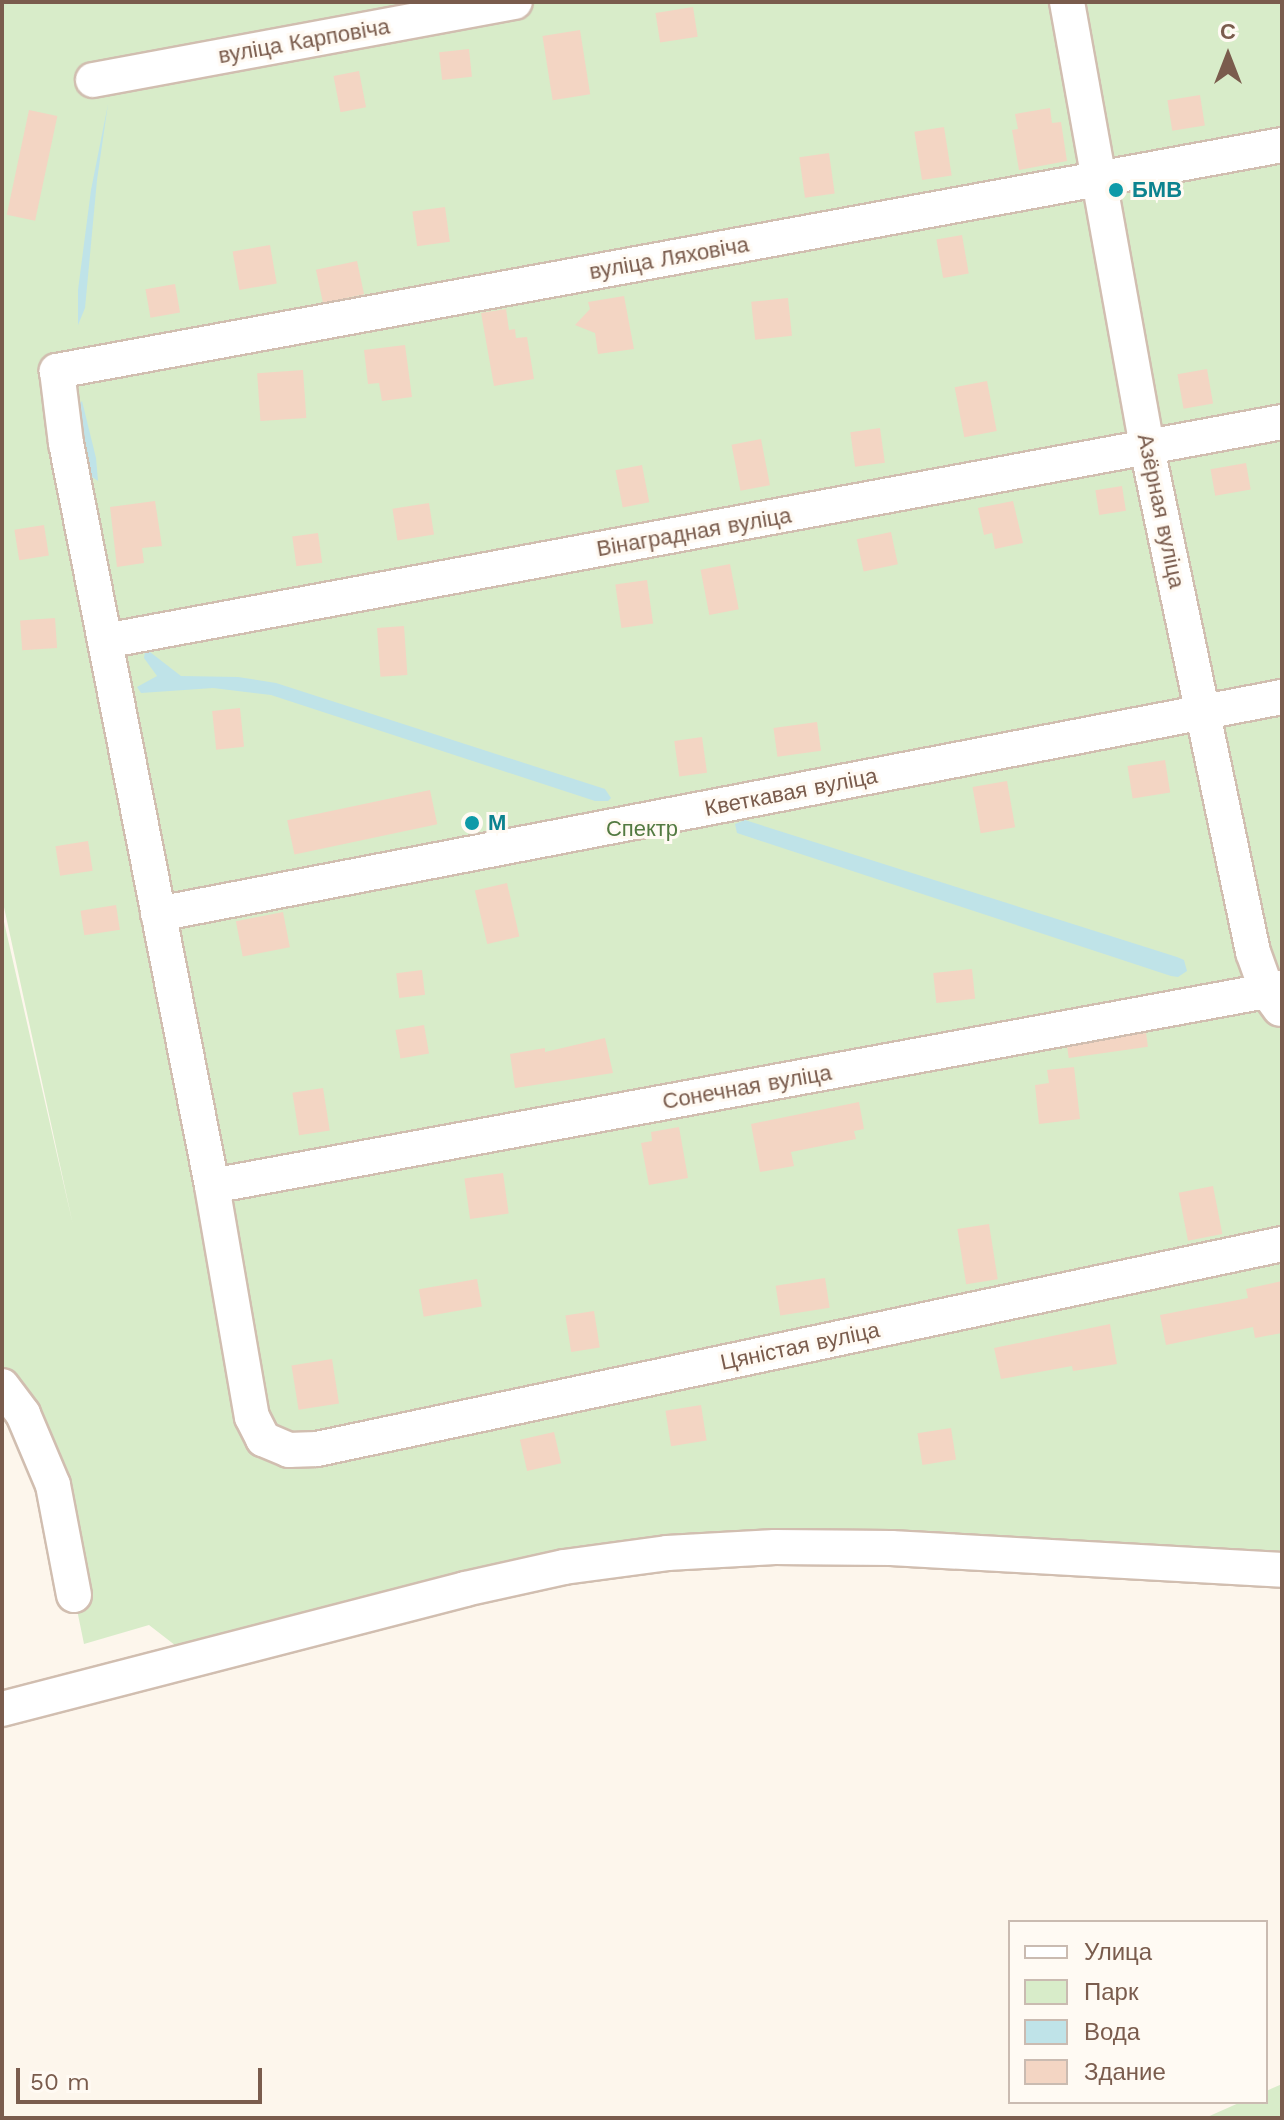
<!DOCTYPE html>
<html>
<head>
<meta charset="utf-8">
<style>
  body { margin:0 }
  #map { position:relative; width:1284px; height:2120px; overflow:hidden; background:#fdf6ec; font-family:"Work Sans",sans-serif }
  div>[style] { position:absolute }
  [style*='--x'] { left:calc(var(--x)*1px); top:calc(var(--y)*1px); width:calc(var(--w)*1px); rotate:calc(var(--a)*1deg) }
  .green>* { inset:0; background:#d8ecc9 }
  .water>* { inset:0; background:#bfe3e8 }
  .building>* { inset:0; background:#f3d5c3; transform-origin:0 0 }
  .roads { filter:drop-shadow(2px 0 #d1beb0) drop-shadow(-2px 0 #d1beb0) drop-shadow(0 2px #d1beb0) drop-shadow(0 -2px #d1beb0) }
  .minor>* { height:34px; margin:-17px; padding:0 17px; transform-origin:17px; border-radius:17px; background:#fff }
  .dots>* { width:22px; height:22px; translate:-50% -50%; box-sizing:border-box; border:4px solid #fffaf3; border-radius:50% }
  span { translate:-50% -50%; white-space:nowrap; text-align:center; line-height:1.15; -webkit-text-stroke:6px #fffaf3; paint-order:stroke }
  .street-label { font-size:22px; color:#7a5c4d }
  .culture-label { font-size:22px; color:#0d838f; font-weight:700 }
  .left { translate:0 -50%; text-align:left }
  .park-label { font-size:22px; color:#537a41 }
  .frame { position:absolute; inset:0; border:4px solid #7a5c4d; pointer-events:none }
  .legend { position:absolute; left:1008px; top:1920px; width:260px; height:184px; box-sizing:border-box; background:#fffaf3; border:2px solid #cabbb1; margin:0; padding:10px 14px; list-style:none; font-size:24px; color:#7a5c4d }
  .legend li { display:flex; align-items:center; gap:16px; height:40px }
  .legend b { width:40px; border:2px solid #cabbb1 }
  .north { position:absolute; left:1188px; top:16px; width:80px; height:80px; -webkit-text-stroke:6px #fffaf3; paint-order:stroke; rotate:0deg; font-size:22px; font-weight:700; line-height:32px; text-align:center; color:#7a5c4d }
  .north::after { content:''; display:block; margin:auto; width:28px; height:36px; background:#7a5c4d; clip-path:polygon(50% 0,100% 100%,50% 72%,0 100%) }
  .scale { position:absolute; left:16px; top:2068px; width:246px; height:36px; box-sizing:border-box; border:4px solid #7a5c4d; border-top:0; padding-left:10px; font-size:24px; line-height:28px; white-space:nowrap; color:#7a5c4d; -webkit-text-stroke:6px #fffaf3; paint-order:stroke }
</style>
</head>
<body>
<div id="map">
  <div class="green">
    <i style="clip-path:polygon(2px 2px,1282px 2px,1282px 1570px,668px 1553px,189px 1656px,149px 1625px,84px 1644px,74px 1595px,2px 1386px,2px 913px,73px 1225px,2px 898px)"></i>
    <i style="clip-path:polygon(1282px 2084px,1282px 2118px,1205px 2118px,1241px 2102px,1266px 2102px,1266px 2091px)"></i>
  </div>
  <div class="water">
    <i style="clip-path:polygon(108px 104px,97px 180px,85px 308px,78px 325px,78px 290px,91px 190px)"></i>
    <i style="clip-path:polygon(82px 401px,96px 458px,98px 481px,89px 475px,80px 438px,78px 405px)"></i>
    <i style="clip-path:polygon(145px 652px,150px 652px,181px 676px,238px 677px,276px 683px,605px 789px,611px 798px,608px 801px,595px 801px,271px 695px,213px 688px,141px 693px,137px 687px,157px 676px,144px 658px)"></i>
    <i style="clip-path:polygon(745px 820px,1177px 957px,1184px 960px,1187px 971px,1178px 977px,1171px 976px,737px 833px,735px 824px)"></i>
  </div>
  <div class="building">
    <i style="left:693px;top:7px;width:30px;height:38px;rotate:81deg"></i>
    <i style="left:580px;top:30px;width:65px;height:38px;rotate:81deg"></i>
    <i style="left:469px;top:49px;width:28px;height:30px;rotate:84deg"></i>
    <i style="left:359px;top:71px;width:37px;height:26px;rotate:79deg"></i>
    <i style="left:1200px;top:95px;width:31px;height:33px;rotate:81deg"></i>
    <i style="clip-path:polygon(1050px 108px,1052px 123px,1061px 122px,1067px 161px,1019px 170px,1012px 130px,1018px 129px,1015px 114px)"></i>
    <i style="left:29px;top:110px;width:29px;height:107px;rotate:12deg"></i>
    <i style="left:944px;top:127px;width:49px;height:30px;rotate:81deg"></i>
    <i style="left:829px;top:153px;width:41px;height:30px;rotate:82deg"></i>
    <i style="left:445px;top:207px;width:35px;height:33px;rotate:82deg"></i>
    <i style="left:962px;top:235px;width:39px;height:26px;rotate:80deg"></i>
    <i style="left:270px;top:245px;width:39px;height:38px;rotate:80deg"></i>
    <i style="left:357px;top:261px;width:34px;height:42px;rotate:78deg"></i>
    <i style="left:175px;top:284px;width:29px;height:30px;rotate:80deg"></i>
    <i style="clip-path:polygon(624px 296px,634px 349px,598px 354px,595px 333px,575px 325px,590px 309px,588px 302px)"></i>
    <i style="left:788px;top:298px;width:38px;height:37px;rotate:84deg"></i>
    <i style="clip-path:polygon(506px 309px,509px 330px,515px 329px,516px 338px,527px 337px,534px 379px,494px 386px,481px 313px)"></i>
    <i style="clip-path:polygon(405px 345px,412px 397px,382px 401px,379px 383px,368px 384px,364px 350px)"></i>
    <i style="left:1207px;top:369px;width:35px;height:30px;rotate:80deg"></i>
    <i style="left:303px;top:370px;width:48px;height:46px;rotate:86deg"></i>
    <i style="left:987px;top:381px;width:51px;height:33px;rotate:79deg"></i>
    <i style="left:880px;top:428px;width:35px;height:30px;rotate:82deg"></i>
    <i style="left:761px;top:439px;width:47px;height:30px;rotate:79deg"></i>
    <i style="left:1246px;top:463px;width:27px;height:36px;rotate:80deg"></i>
    <i style="left:642px;top:465px;width:38px;height:27px;rotate:79deg"></i>
    <i style="left:1122px;top:486px;width:25px;height:27px;rotate:81deg"></i>
    <i style="clip-path:polygon(155px 501px,162px 546px,142px 548px,144px 563px,117px 567px,110px 507px)"></i>
    <i style="clip-path:polygon(1013px 501px,1023px 543px,995px 549px,992px 533px,984px 535px,978px 508px)"></i>
    <i style="left:429px;top:503px;width:32px;height:37px;rotate:81deg"></i>
    <i style="left:44px;top:525px;width:31px;height:30px;rotate:81deg"></i>
    <i style="left:891px;top:532px;width:33px;height:35px;rotate:78deg"></i>
    <i style="left:318px;top:533px;width:30px;height:26px;rotate:82deg"></i>
    <i style="left:730px;top:564px;width:46px;height:30px;rotate:79deg"></i>
    <i style="left:647px;top:580px;width:44px;height:32px;rotate:82deg"></i>
    <i style="left:55px;top:618px;width:30px;height:35px;rotate:86deg"></i>
    <i style="left:404px;top:626px;width:49px;height:27px;rotate:86deg"></i>
    <i style="left:240px;top:708px;width:39px;height:28px;rotate:84deg"></i>
    <i style="left:817px;top:722px;width:29px;height:44px;rotate:82deg"></i>
    <i style="left:702px;top:737px;width:36px;height:28px;rotate:82deg"></i>
    <i style="left:1165px;top:760px;width:33px;height:38px;rotate:81deg"></i>
    <i style="left:1007px;top:781px;width:47px;height:35px;rotate:80deg"></i>
    <i style="left:430px;top:790px;width:35px;height:146px;rotate:78deg"></i>
    <i style="left:88px;top:841px;width:30px;height:33px;rotate:81deg"></i>
    <i style="left:507px;top:883px;width:55px;height:33px;rotate:77deg"></i>
    <i style="left:116px;top:905px;width:25px;height:36px;rotate:81deg"></i>
    <i style="left:283px;top:912px;width:36px;height:48px;rotate:79deg"></i>
    <i style="left:972px;top:969px;width:30px;height:39px;rotate:84deg"></i>
    <i style="left:422px;top:970px;width:25px;height:26px;rotate:83deg"></i>
    <i style="left:424px;top:1025px;width:29px;height:29px;rotate:80deg"></i>
    <i style="left:1146px;top:1033px;width:14px;height:80px;rotate:82deg"></i>
    <i style="clip-path:polygon(605px 1038px,613px 1073px,515px 1088px,510px 1054px,545px 1048px,545px 1052px)"></i>
    <i style="clip-path:polygon(1074px 1067px,1080px 1119px,1039px 1124px,1035px 1085px,1049px 1083px,1047px 1070px)"></i>
    <i style="left:323px;top:1088px;width:43px;height:31px;rotate:81deg"></i>
    <i style="clip-path:polygon(859px 1102px,864px 1129px,854px 1131px,856px 1139px,791px 1152px,794px 1166px,760px 1172px,751px 1124px)"></i>
    <i style="clip-path:polygon(679px 1127px,688px 1178px,649px 1185px,641px 1143px,652px 1141px,651px 1132px)"></i>
    <i style="left:503px;top:1173px;width:41px;height:39px;rotate:82deg"></i>
    <i style="left:1213px;top:1186px;width:49px;height:35px;rotate:79deg"></i>
    <i style="left:989px;top:1224px;width:56px;height:32px;rotate:81deg"></i>
    <i style="left:825px;top:1278px;width:30px;height:50px;rotate:81deg"></i>
    <i style="left:477px;top:1279px;width:28px;height:59px;rotate:80deg"></i>
    <i style="clip-path:polygon(1282px 1281px,1282px 1333px,1255px 1338px,1253px 1327px,1166px 1345px,1160px 1315px,1248px 1298px,1246px 1289px)"></i>
    <i style="left:594px;top:1311px;width:37px;height:29px;rotate:81deg"></i>
    <i style="clip-path:polygon(1110px 1324px,1117px 1364px,1073px 1371px,1072px 1366px,1001px 1379px,994px 1348px)"></i>
    <i style="left:332px;top:1359px;width:45px;height:41px;rotate:81deg"></i>
    <i style="left:701px;top:1405px;width:36px;height:36px;rotate:81deg"></i>
    <i style="left:951px;top:1428px;width:32px;height:34px;rotate:81deg"></i>
    <i style="left:554px;top:1432px;width:32px;height:35px;rotate:77deg"></i>
  </div>
  <div class="roads">
    <div class="minor">
      <i style="--x:1067;--y:2;--w:453;--a:79.8"></i>
      <i style="--x:1147;--y:448;--w:515;--a:78.12"></i>
      <i style="--x:1253;--y:952;--w:41;--a:70.3"></i>
      <i style="--x:1267;--y:991;--w:22;--a:54"></i>
      <i style="--x:93;--y:80;--w:429;--a:-10.5"></i>
      <i style="--x:1282;--y:145;--w:1246;--a:169.55"></i>
      <i style="--x:57;--y:371;--w:73;--a:82.9"></i>
      <i style="--x:66;--y:443;--w:757;--a:78.88"></i>
      <i style="--x:212;--y:1186;--w:234;--a:80.2"></i>
      <i style="--x:252;--y:1417;--w:25;--a:63"></i>
      <i style="--x:263;--y:1439;--w:28;--a:23"></i>
      <i style="--x:289;--y:1450;--w:28;--a:-2"></i>
      <i style="--x:317;--y:1449;--w:987;--a:-11.99"></i>
      <i style="--x:105;--y:641;--w:1197;--a:-10.54"></i>
      <i style="--x:158;--y:914;--w:1145;--a:-10.93"></i>
      <i style="--x:212;--y:1186;--w:1088;--a:-10.48"></i>
      <i style="--x:2;--y:1386;--w:35;--a:53"></i>
      <i style="--x:23;--y:1414;--w:77;--a:67.1"></i>
      <i style="--x:53;--y:1485;--w:112;--a:79.2"></i>
      <i style="--x:2;--y:1709;--w:478;--a:-14.5"></i>
      <i style="--x:465;--y:1589;--w:101;--a:-12.5"></i>
      <i style="--x:564;--y:1567;--w:104;--a:-7.7"></i>
      <i style="--x:667;--y:1553;--w:108;--a:-3.2"></i>
      <i style="--x:775;--y:1547;--w:116;--a:0.5"></i>
      <i style="--x:891;--y:1548;--w:392;--a:3.2"></i>
    </div>
  </div>
  <div class="dots">
    <i style="left:1116px;top:190px;background:#0f9aa8"></i>
    <i style="left:472px;top:823px;background:#0f9aa8"></i>
  </div>
  <div class="street-label">
    <span style="left:304px;top:41px;rotate:-10deg">вуліца Карповіча</span>
    <span style="left:669px;top:258px;rotate:-10deg">вуліца Ляховіча</span>
    <span style="left:1161px;top:511px;rotate:78deg">Азёрная вуліца</span>
    <span style="left:694px;top:532px;rotate:-10deg">Вінаградная вуліца</span>
    <span style="left:791px;top:792px;rotate:-11deg">Кветкавая вуліца</span>
    <span style="left:747px;top:1087px;rotate:-10deg">Сонечная вуліца</span>
    <span style="left:800px;top:1346px;rotate:-12deg">Цяністая вуліца</span>
  </div>
  <div class="culture-label">
    <span class="left" style="left:1132px;top:190px">БМВ</span>
    <span class="left" style="left:488px;top:823px">М</span>
  </div>
  <div class="park-label">
    <span style="left:642px;top:829px">Спектр</span>
  </div>
  <div class="frame"></div>
  <ul class="legend">
  <li><b style="height:10px;background:#fff"></b>Улица</li>
  <li><b style="height:22px;background:#d8ecc9"></b>Парк</li>
  <li><b style="height:22px;background:#bfe3e8"></b>Вода</li>
  <li><b style="height:22px;background:#f3d5c3"></b>Здание</li>
  </ul>
  <div class="north">С</div>
  <div class="scale">50 m</div>
</div>
</body>
</html>
